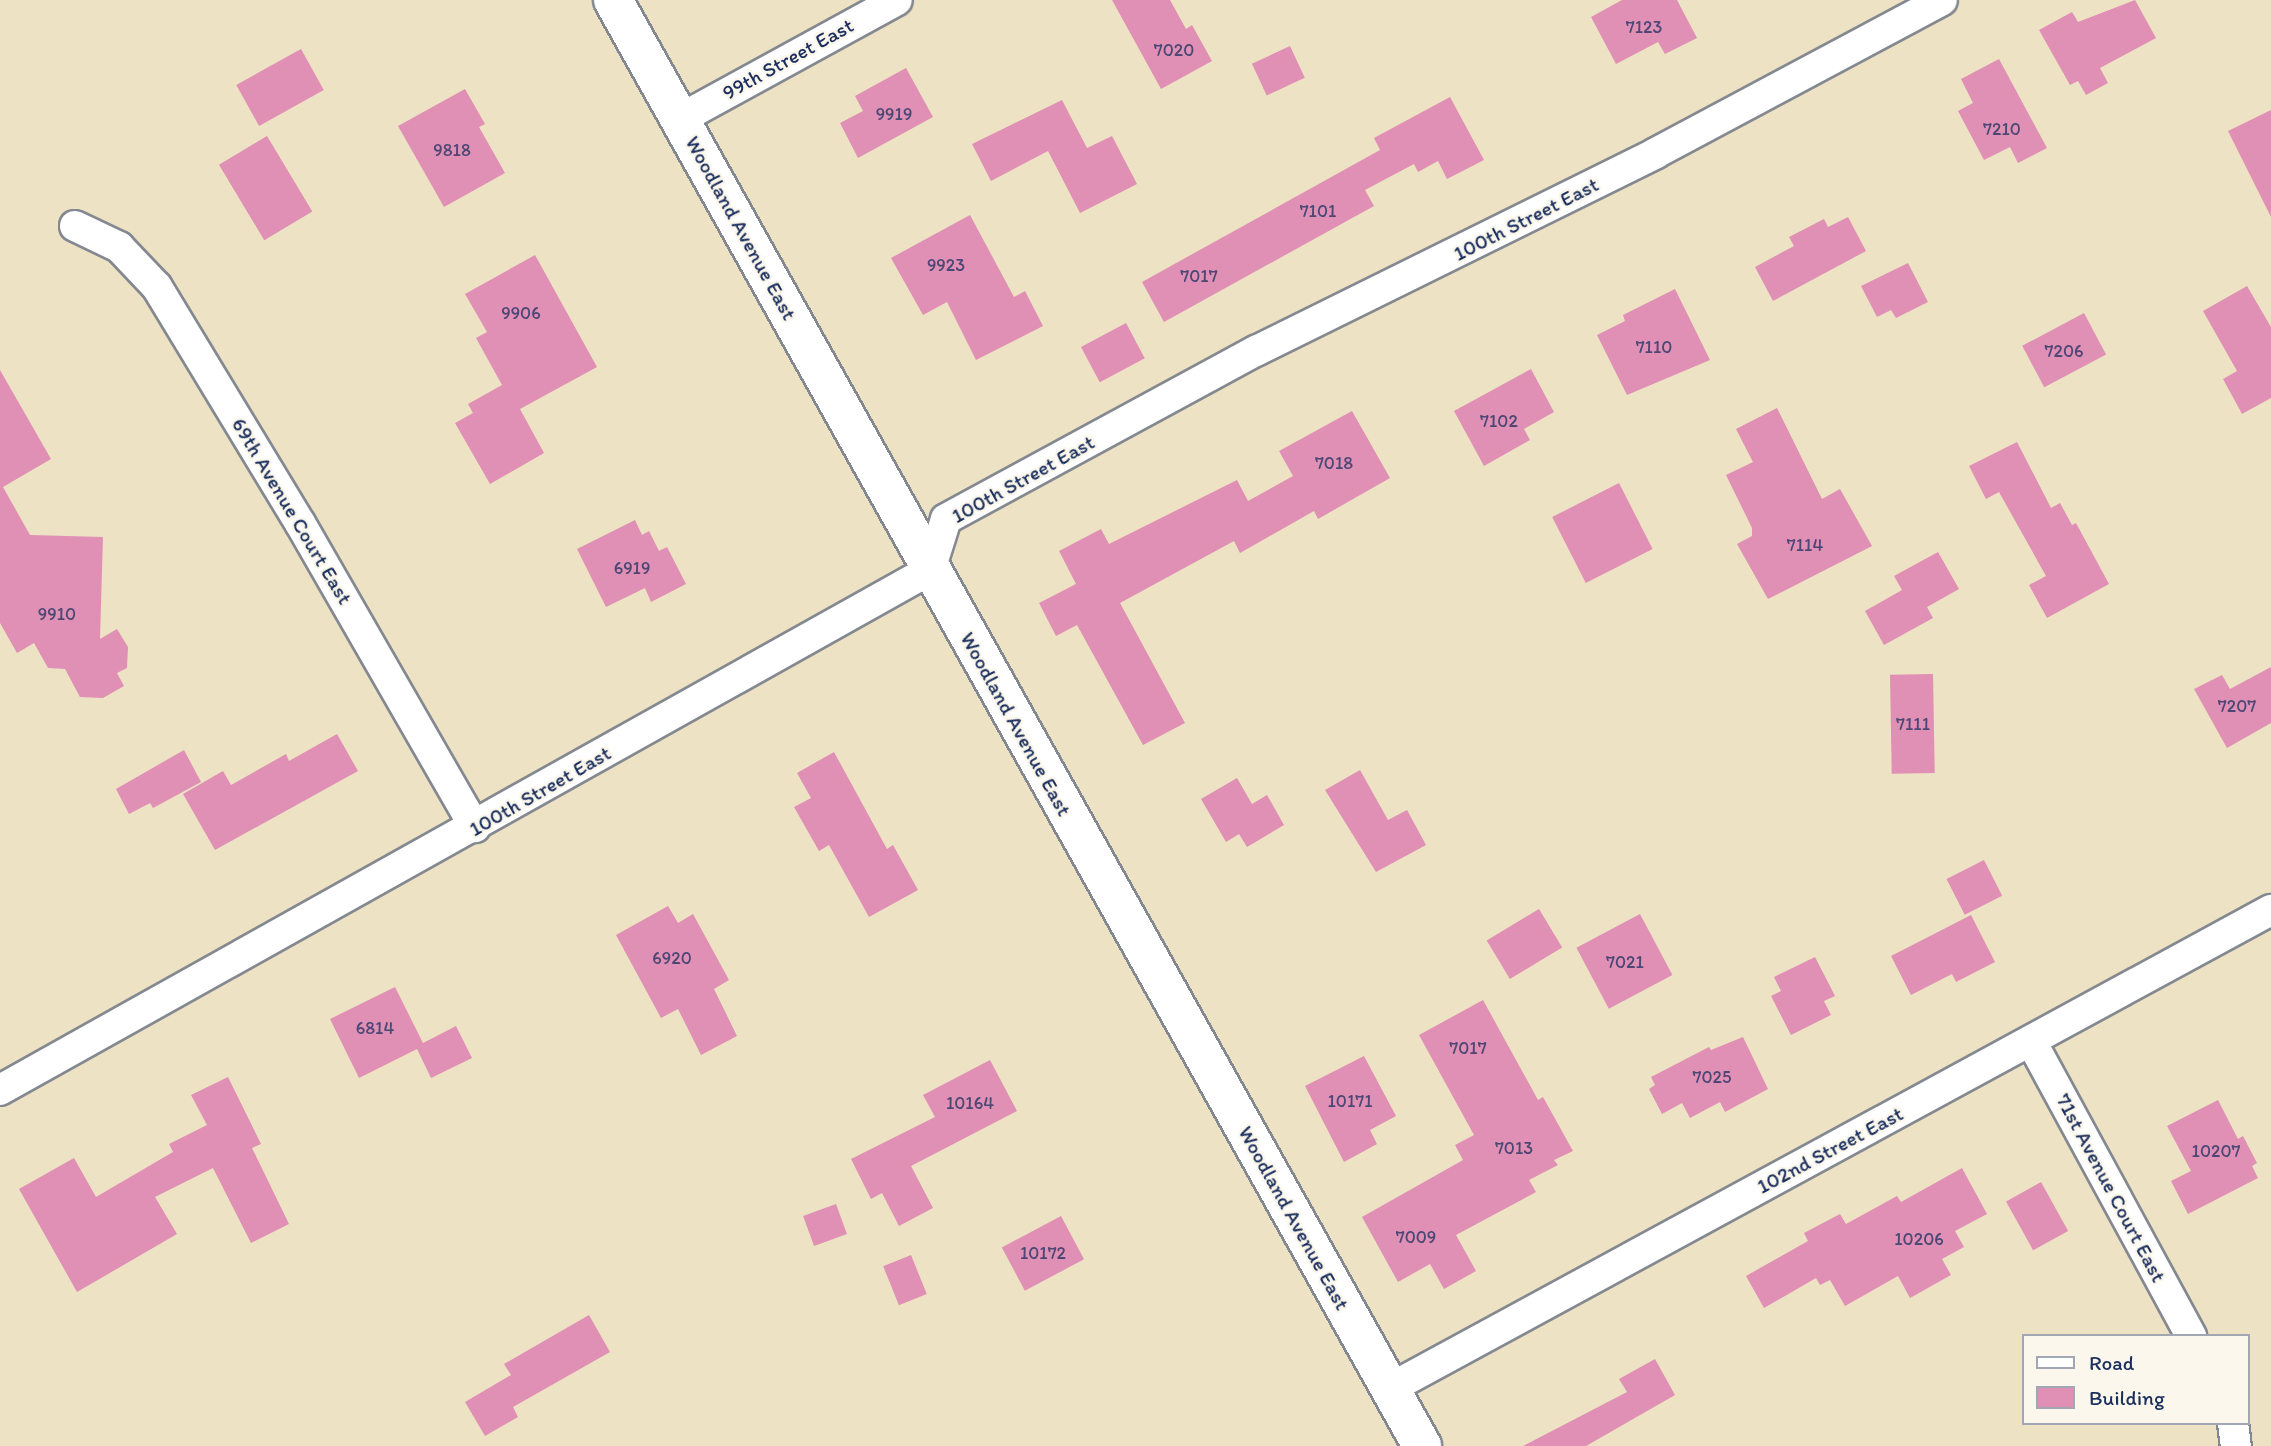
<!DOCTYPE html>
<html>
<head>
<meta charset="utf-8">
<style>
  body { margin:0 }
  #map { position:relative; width:2271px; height:1446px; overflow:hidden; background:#ede2c3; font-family:Itim,sans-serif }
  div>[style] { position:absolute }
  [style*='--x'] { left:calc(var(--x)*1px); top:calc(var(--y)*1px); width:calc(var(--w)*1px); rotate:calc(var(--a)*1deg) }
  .building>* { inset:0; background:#e08fb5; transform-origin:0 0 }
  .roads { filter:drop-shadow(2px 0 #848890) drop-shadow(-2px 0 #848890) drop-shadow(0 2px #848890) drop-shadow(0 -2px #848890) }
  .minor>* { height:30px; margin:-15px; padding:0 15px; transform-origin:15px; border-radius:15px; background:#fff }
  .tertiary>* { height:38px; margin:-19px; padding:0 19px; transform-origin:19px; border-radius:19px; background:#fff }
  span { translate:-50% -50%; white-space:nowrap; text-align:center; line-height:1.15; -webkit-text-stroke:5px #fbf7ec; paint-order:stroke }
  .number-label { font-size:18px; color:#4c4774 }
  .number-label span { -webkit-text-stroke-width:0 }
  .street-label { font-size:21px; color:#1b2f5e }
  .legend { position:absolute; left:2022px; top:1334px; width:228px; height:91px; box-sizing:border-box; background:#fbf7ec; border:2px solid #a1a7b3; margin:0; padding:9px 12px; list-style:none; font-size:21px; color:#1b2f5e }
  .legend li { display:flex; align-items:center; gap:14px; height:35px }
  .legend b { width:35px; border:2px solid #a1a7b3 }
</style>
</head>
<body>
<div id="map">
  <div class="building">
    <i style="clip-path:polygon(1112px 0,1170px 0,1186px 29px,1192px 25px,1212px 61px,1161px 89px)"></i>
    <i style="clip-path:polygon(1622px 0,1677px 0,1697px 38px,1665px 54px,1658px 42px,1616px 64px,1591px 17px)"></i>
    <i style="clip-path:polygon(2135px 0,2156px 38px,2100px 68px,2108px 83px,2086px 95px,2078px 81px,2070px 85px,2039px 30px,2072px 12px,2078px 22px)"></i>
    <i style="left:1290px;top:46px;width:35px;height:42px;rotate:65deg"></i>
    <i style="left:301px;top:49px;width:47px;height:74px;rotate:61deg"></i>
    <i style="clip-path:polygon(1999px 59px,2047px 148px,2018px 163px,2010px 147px,1984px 160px,1958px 111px,1973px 103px,1961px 79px)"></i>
    <i style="clip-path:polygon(906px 68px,933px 117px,858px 158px,840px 123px,863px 111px,855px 96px)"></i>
    <i style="clip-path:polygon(465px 89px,485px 124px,479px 127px,505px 173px,444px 207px,398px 126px)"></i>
    <i style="clip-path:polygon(1450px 97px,1484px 160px,1447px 179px,1438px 161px,1418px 172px,1414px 164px,1365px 190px,1374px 206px,1164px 322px,1142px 282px,1380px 150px,1374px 138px)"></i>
    <i style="clip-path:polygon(1062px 100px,1087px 148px,1112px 136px,1137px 184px,1080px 213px,1048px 151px,991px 181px,972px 144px)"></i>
    <i style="clip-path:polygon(2271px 110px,2271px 217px,2228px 131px)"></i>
    <i style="left:267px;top:136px;width:88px;height:56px;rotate:59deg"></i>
    <i style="clip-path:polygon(970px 215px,1014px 297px,1025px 291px,1043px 326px,976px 360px,947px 302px,923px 315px,891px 258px)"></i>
    <i style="clip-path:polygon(1848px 217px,1866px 251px,1773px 301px,1755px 267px,1794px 246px,1789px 237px,1824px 219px,1828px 227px)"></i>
    <i style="clip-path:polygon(535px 255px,597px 367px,520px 409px,544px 453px,490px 484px,455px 423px,473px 413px,468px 404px,502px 385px,476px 338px,487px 332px,465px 294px)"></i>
    <i style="clip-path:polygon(1908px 263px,1928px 302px,1896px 318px,1891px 310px,1877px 317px,1861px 286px)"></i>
    <i style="clip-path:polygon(2247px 286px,2271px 327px,2271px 398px,2242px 414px,2223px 379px,2237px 371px,2203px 311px)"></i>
    <i style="clip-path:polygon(1675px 289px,1710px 360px,1627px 395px,1597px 335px,1625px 321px,1623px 315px)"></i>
    <i style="left:2084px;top:313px;width:47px;height:70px;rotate:62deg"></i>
    <i style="left:1126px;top:323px;width:40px;height:51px;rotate:62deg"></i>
    <i style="clip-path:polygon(1531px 369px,1554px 412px,1524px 429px,1530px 440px,1484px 466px,1454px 411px)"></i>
    <i style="clip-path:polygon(0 370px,51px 459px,3px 487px,30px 535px,103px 537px,100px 639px,117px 629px,128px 647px,127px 668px,117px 673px,124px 686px,103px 698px,80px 697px,65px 669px,48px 668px,34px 643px,17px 653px,0 623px)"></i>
    <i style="clip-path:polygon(1777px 408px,1822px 499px,1840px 489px,1872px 546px,1768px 599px,1737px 544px,1752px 536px,1752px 528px,1726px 475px,1753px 462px,1736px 429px)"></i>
    <i style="clip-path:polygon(1352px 411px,1390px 478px,1318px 519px,1314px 511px,1240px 553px,1234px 541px,1120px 603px,1185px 723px,1143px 745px,1077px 625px,1056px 636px,1039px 603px,1076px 584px,1059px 551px,1101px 529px,1109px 544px,1237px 480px,1248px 501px,1293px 476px,1279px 451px)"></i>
    <i style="clip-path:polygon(2017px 442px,2051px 508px,2060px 503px,2072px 525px,2076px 523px,2109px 584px,2047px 618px,2029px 585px,2046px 576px,1999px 492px,1986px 499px,1969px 466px)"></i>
    <i style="left:1619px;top:483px;width:74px;height:75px;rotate:63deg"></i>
    <i style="clip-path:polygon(635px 520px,642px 535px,649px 531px,659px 551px,667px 547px,686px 584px,651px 602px,645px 588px,606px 607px,577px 549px)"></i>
    <i style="clip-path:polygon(1938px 552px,1959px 589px,1927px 607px,1933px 618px,1884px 645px,1865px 611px,1902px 590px,1894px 576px)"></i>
    <i style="clip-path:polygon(2271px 667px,2271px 723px,2227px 748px,2194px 689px,2222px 675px,2230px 689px)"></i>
    <i style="left:1933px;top:674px;width:99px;height:43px;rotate:89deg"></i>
    <i style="clip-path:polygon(337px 734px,358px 771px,215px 850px,183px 794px,223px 771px,231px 785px,286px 754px,289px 761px)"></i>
    <i style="clip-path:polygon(184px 750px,201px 782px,153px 808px,150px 803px,129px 814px,116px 789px)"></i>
    <i style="clip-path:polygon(834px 752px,887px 849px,893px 845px,918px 890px,869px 917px,829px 845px,819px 851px,794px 807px,811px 798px,797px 773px)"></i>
    <i style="clip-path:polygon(1360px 770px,1388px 820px,1407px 810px,1426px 845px,1376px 872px,1325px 790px)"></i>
    <i style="clip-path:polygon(1237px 778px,1252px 804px,1267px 795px,1284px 825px,1247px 847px,1239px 834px,1226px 842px,1201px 799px)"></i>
    <i style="left:1984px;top:860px;width:40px;height:42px;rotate:63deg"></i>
    <i style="clip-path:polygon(668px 906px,678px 923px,693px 914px,729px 980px,714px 989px,737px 1036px,701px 1055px,678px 1009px,661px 1018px,616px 935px)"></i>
    <i style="left:1539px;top:909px;width:45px;height:61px;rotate:59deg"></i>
    <i style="left:1640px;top:914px;width:69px;height:72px;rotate:62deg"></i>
    <i style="clip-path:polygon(1971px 915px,1995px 962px,1956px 982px,1952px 974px,1911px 995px,1891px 956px)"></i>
    <i style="clip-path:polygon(1815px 957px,1835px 996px,1824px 1001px,1831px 1015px,1791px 1035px,1771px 996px,1781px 991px,1774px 977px)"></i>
    <i style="clip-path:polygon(395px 987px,423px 1043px,456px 1026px,472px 1058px,431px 1078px,417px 1049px,359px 1078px,330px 1019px)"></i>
    <i style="clip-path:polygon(1483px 1000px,1538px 1100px,1543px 1097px,1573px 1151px,1554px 1160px,1558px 1165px,1529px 1180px,1536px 1192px,1456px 1235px,1476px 1271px,1444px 1289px,1430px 1264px,1398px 1282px,1362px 1217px,1463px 1160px,1455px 1145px,1474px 1135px,1419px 1035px)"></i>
    <i style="clip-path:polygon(1743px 1037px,1768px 1089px,1725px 1112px,1720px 1102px,1690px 1118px,1682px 1103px,1662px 1114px,1649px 1089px,1655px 1085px,1651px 1077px,1709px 1047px,1711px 1050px)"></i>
    <i style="clip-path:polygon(1364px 1056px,1396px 1116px,1370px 1130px,1377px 1144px,1344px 1162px,1305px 1086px)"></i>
    <i style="clip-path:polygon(990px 1060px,1017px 1111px,911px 1166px,933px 1208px,899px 1226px,882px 1193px,871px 1199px,851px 1159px,935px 1117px,923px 1095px)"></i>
    <i style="clip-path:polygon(228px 1077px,261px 1144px,252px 1148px,289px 1224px,251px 1243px,213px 1168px,155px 1197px,177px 1234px,77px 1292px,19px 1189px,74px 1158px,96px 1197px,173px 1152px,169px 1144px,207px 1125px,191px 1095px)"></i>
    <i style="clip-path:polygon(2218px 1100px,2238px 1139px,2243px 1136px,2257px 1163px,2252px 1166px,2258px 1178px,2188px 1214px,2171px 1181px,2191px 1171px,2167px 1126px)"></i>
    <i style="clip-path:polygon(1962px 1168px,1987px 1214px,1955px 1231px,1964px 1247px,1942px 1259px,1951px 1275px,1910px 1298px,1898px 1276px,1845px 1306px,1830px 1280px,1820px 1285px,1816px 1278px,1764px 1308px,1746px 1276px,1808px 1241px,1804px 1233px,1840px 1214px,1846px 1224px,1897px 1196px,1901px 1202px)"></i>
    <i style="left:2041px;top:1182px;width:56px;height:40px;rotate:61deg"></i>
    <i style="left:836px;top:1204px;width:32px;height:35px;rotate:70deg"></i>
    <i style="left:1061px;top:1216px;width:49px;height:67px;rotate:62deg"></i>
    <i style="left:911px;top:1255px;width:42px;height:30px;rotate:68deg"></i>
    <i style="clip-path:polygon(589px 1315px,610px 1352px,513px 1407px,518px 1417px,485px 1436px,465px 1402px,511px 1375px,504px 1364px)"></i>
    <i style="clip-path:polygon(1655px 1359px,1675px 1395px,1586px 1446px,1523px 1446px,1627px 1392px,1619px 1379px)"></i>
  </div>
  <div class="roads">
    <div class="minor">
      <i style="--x:680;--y:119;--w:247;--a:-28.7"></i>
      <i style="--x:75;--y:226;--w:49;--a:25.5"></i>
      <i style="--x:119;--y:247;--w:55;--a:46.5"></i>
      <i style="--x:157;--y:287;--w:276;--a:58.8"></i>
      <i style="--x:300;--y:523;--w:351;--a:60.1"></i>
      <i style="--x:2031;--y:1041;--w:336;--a:61.5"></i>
      <i style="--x:0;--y:1090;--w:1066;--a:-29.21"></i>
      <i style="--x:930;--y:570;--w:53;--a:-72.6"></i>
      <i style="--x:946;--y:519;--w:353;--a:-28.5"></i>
      <i style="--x:1256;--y:351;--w:446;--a:-26.3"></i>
      <i style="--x:1656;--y:153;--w:324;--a:-28.1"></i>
      <i style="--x:1389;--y:1389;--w:1004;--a:-28.51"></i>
      <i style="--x:2233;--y:1423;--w:23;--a:83"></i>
    </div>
    <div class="tertiary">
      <i style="--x:613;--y:0;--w:1657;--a:60.77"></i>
    </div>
  </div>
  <div class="number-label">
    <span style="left:1644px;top:27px">7123</span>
    <span style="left:1174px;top:50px">7020</span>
    <span style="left:894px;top:114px">9919</span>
    <span style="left:2002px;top:129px">7210</span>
    <span style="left:452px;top:150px">9818</span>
    <span style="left:1318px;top:211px">7101</span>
    <span style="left:946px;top:265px">9923</span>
    <span style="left:1199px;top:276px">7017</span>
    <span style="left:521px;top:313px">9906</span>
    <span style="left:1654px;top:347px">7110</span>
    <span style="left:2064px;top:351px">7206</span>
    <span style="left:1499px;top:421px">7102</span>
    <span style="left:1334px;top:463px">7018</span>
    <span style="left:1805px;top:545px">7114</span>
    <span style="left:632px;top:568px">6919</span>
    <span style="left:57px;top:614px">9910</span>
    <span style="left:2237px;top:706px">7207</span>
    <span style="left:1913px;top:724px">7111</span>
    <span style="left:672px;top:958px">6920</span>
    <span style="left:1625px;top:962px">7021</span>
    <span style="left:375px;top:1028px">6814</span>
    <span style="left:1468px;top:1048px">7017</span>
    <span style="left:1712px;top:1077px">7025</span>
    <span style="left:1350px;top:1101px">10171</span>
    <span style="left:970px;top:1103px">10164</span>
    <span style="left:1514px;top:1148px">7013</span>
    <span style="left:2216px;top:1151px">10207</span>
    <span style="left:1416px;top:1237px">7009</span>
    <span style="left:1919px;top:1239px">10206</span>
    <span style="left:1043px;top:1253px">10172</span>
  </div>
  <div class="street-label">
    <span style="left:788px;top:59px;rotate:-29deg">99th Street East</span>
    <span style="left:1526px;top:219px;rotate:-27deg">100th Street East</span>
    <span style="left:741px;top:228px;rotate:61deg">Woodland Avenue East</span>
    <span style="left:1023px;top:479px;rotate:-29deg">100th Street East</span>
    <span style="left:292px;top:511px;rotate:59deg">69th Avenue Court East</span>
    <span style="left:1016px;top:724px;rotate:61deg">Woodland Avenue East</span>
    <span style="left:540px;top:791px;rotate:-30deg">100th Street East</span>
    <span style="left:1830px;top:1150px;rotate:-28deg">102nd Street East</span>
    <span style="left:2111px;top:1188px;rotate:62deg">71st Avenue Court East</span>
    <span style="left:1294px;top:1218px;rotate:61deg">Woodland Avenue East</span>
  </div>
  <ul class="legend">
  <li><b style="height:9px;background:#fff"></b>Road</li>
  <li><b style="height:19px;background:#e08fb5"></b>Building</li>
  </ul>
</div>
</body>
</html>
